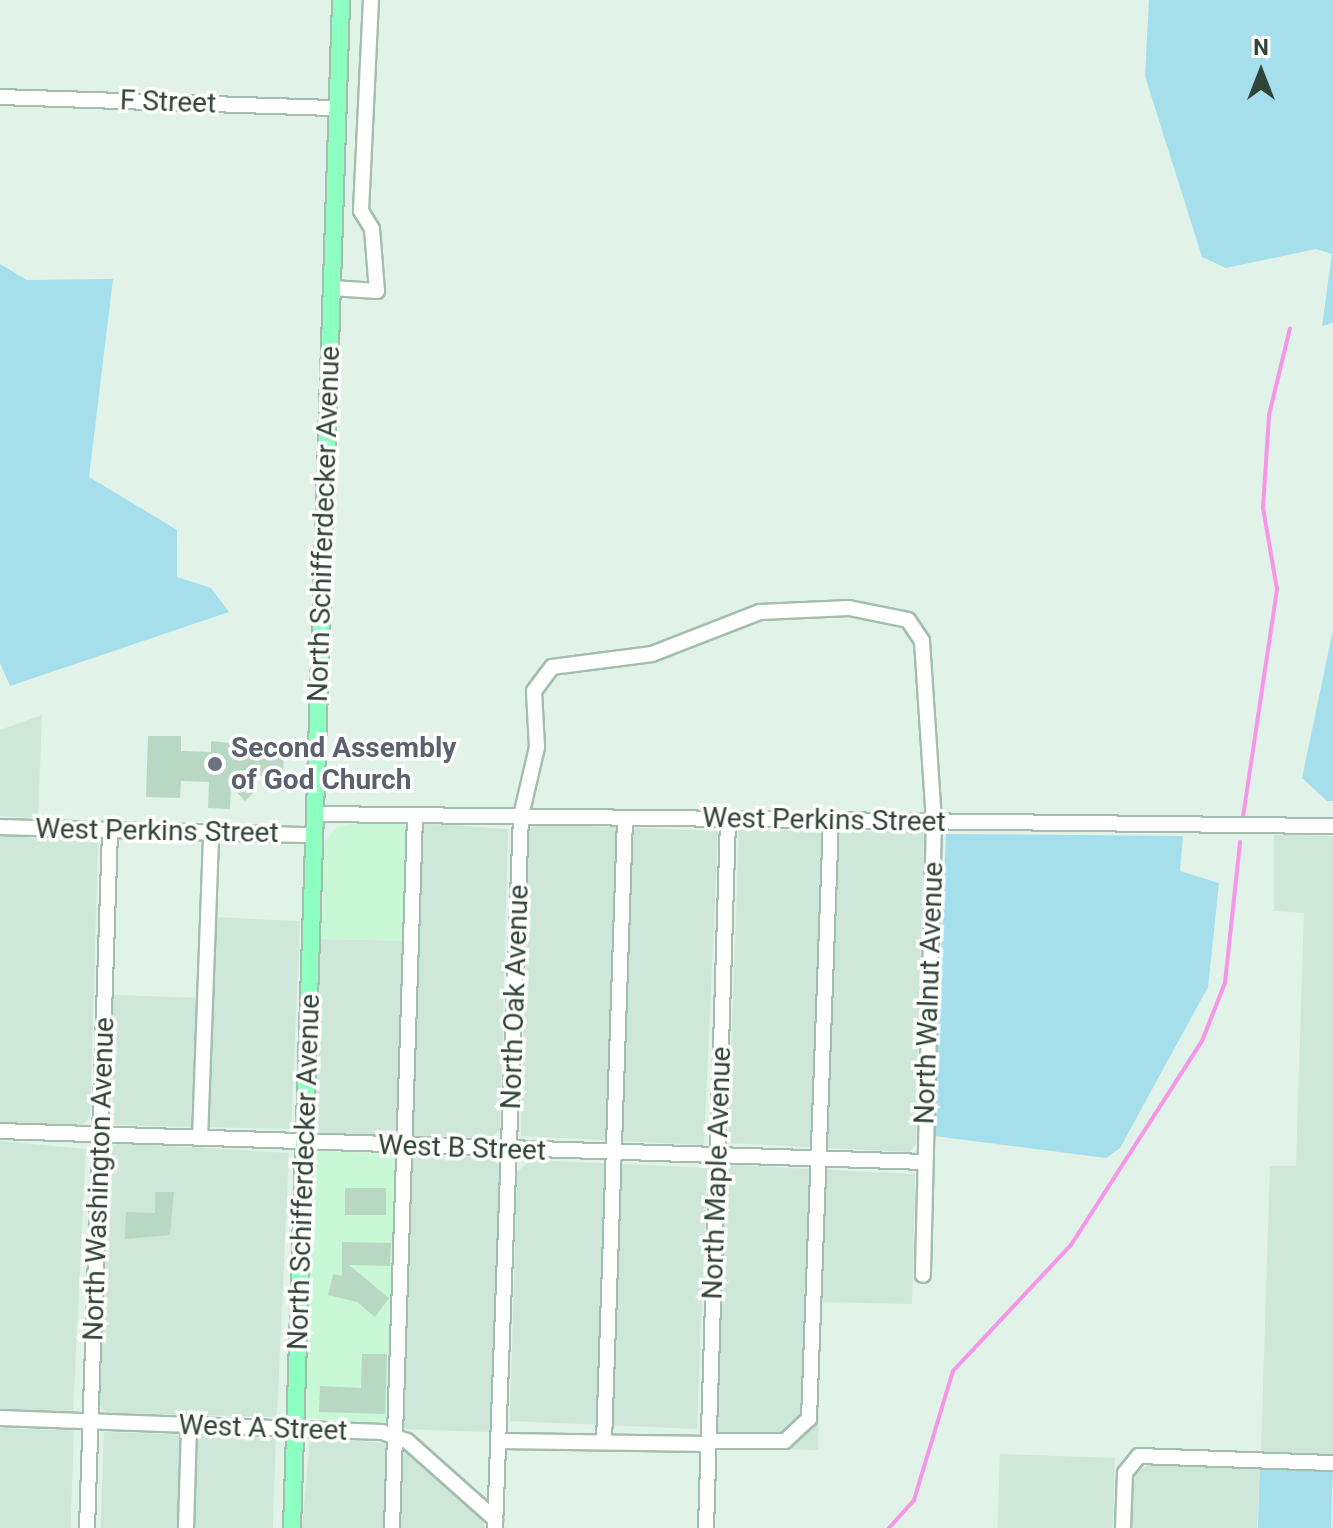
<!DOCTYPE html>
<html>
<head>
<meta charset="utf-8">
<style>
  body { margin:0 }
  #map { position:relative; width:1333px; height:1528px; overflow:hidden; background:#e1f2e8; font-family:Roboto,sans-serif }
  div>[style] { position:absolute }
  [style*='--x'] { left:calc(var(--x)*1px); top:calc(var(--y)*1px); width:calc(var(--w)*1px); rotate:calc(var(--a)*1deg) }
  .residential>* { inset:0; background:#cee7d9; transform-origin:0 0 }
  .commercial>* { inset:0; background:#c9f8d7 }
  .green>* { inset:0; background:#a5dfec; transform-origin:0 0 }
  .stream>* { height:4px; margin:-2px; padding:0 2px; transform-origin:2px; border-radius:2px; background:#f796e9 }
  .building>* { inset:0; background:#b8d8c3; transform-origin:0 0 }
  .roads { filter:drop-shadow(2px 0 #a3beae) drop-shadow(-2px 0 #a3beae) drop-shadow(0 2px #a3beae) drop-shadow(0 -2px #a3beae) }
  .minor>* { height:14px; margin:-7px; padding:0 7px; transform-origin:7px; border-radius:7px; background:#fff }
  .major>* { height:16px; margin:-8px; padding:0 8px; transform-origin:8px; border-radius:8px; background:#8dffc0 }
  .dots>* { width:22px; height:22px; translate:-50% -50%; box-sizing:border-box; border:4px solid #fff; border-radius:50% }
  span { translate:-50% -50%; white-space:nowrap; text-align:center; line-height:1.15; -webkit-text-stroke:7px #fff; paint-order:stroke }
  .street-label { font-size:28px; color:#314438 }
  .worship-label { font-size:28px; color:#5b616d; font-weight:700 }
  .left { translate:0 -50%; text-align:left }
  .north { position:absolute; left:1221px; top:32px; width:80px; height:80px; -webkit-text-stroke:6px #fff; paint-order:stroke; rotate:0deg; font-size:22px; font-weight:700; line-height:32px; text-align:center; color:#314438 }
  .north::after { content:''; display:block; margin:auto; width:28px; height:36px; background:#314438; clip-path:polygon(50% 0,100% 100%,50% 72%,0 100%) }
</style>
</head>
<body>
<div id="map">
  <div class="residential">
    <i style="clip-path:polygon(42px 715px,38px 818px,0 816px,0 730px)"></i>
    <i style="clip-path:polygon(418px 823px,508px 829px,500px 1130px,490px 1139px,321px 1134px,314px 1127px,321px 939px,414px 941px)"></i>
    <i style="clip-path:polygon(537px 824px,718px 831px,704px 1145px,521px 1136px,529px 830px)"></i>
    <i style="clip-path:polygon(739px 830px,924px 832px,916px 1144px,910px 1152px,728px 1143px)"></i>
    <i style="clip-path:polygon(0 835px,98px 843px,90px 1116px,83px 1125px,0 1122px)"></i>
    <i style="clip-path:polygon(1274px 835px,1333px 836px,1333px 1456px,1261px 1452px,1270px 1166px,1296px 1166px,1304px 913px,1274px 911px)"></i>
    <i style="clip-path:polygon(213px 917px,300px 921px,291px 1129px,113px 1125px,112px 995px,208px 998px)"></i>
    <i style="clip-path:polygon(0 1141px,86px 1149px,73px 1411px,0 1409px)"></i>
    <i style="clip-path:polygon(118px 1143px,289px 1153px,277px 1417px,107px 1413px,99px 1405px,107px 1153px)"></i>
    <i style="clip-path:polygon(409px 1155px,492px 1158px,500px 1165px,490px 1432px,401px 1429px)"></i>
    <i style="clip-path:polygon(531px 1160px,707px 1168px,697px 1429px,510px 1421px,517px 1172px)"></i>
    <i style="clip-path:polygon(732px 1165px,915px 1174px,912px 1304px,821px 1302px,818px 1450px,715px 1448px,724px 1173px)"></i>
    <i style="left:0;top:1428px;width:74px;height:100px;rotate:2deg"></i>
    <i style="left:104px;top:1432px;width:172px;height:96px;rotate:2deg"></i>
    <i style="clip-path:polygon(310px 1436px,401px 1445px,479px 1511px,485px 1528px,302px 1528px)"></i>
    <i style="left:1000px;top:1454px;width:115px;height:74px;rotate:2deg"></i>
    <i style="clip-path:polygon(1150px 1463px,1260px 1465px,1257px 1528px,1131px 1528px,1132px 1477px)"></i>
  </div>
  <div class="commercial">
    <i style="clip-path:polygon(355px 823px,418px 823px,414px 941px,321px 939px,325px 841px,337px 827px)"></i>
    <i style="clip-path:polygon(320px 1151px,409px 1155px,401px 1429px,306px 1417px,313px 1159px)"></i>
  </div>
  <div class="green">
    <i style="clip-path:polygon(1149px 0,1333px 0,1333px 323px,1322px 326px,1332px 254px,1316px 249px,1226px 268px,1202px 257px,1145px 76px)"></i>
    <i style="clip-path:polygon(0 264px,27px 280px,113px 279px,89px 477px,177px 530px,177px 577px,211px 588px,229px 612px,10px 686px,0 663px)"></i>
    <i style="clip-path:polygon(1333px 630px,1333px 801px,1327px 801px,1302px 778px)"></i>
    <i style="clip-path:polygon(946px 834px,1183px 836px,1180px 871px,1219px 883px,1208px 987px,1120px 1148px,1106px 1158px,934px 1136px)"></i>
    <i style="left:1260px;top:1465px;width:73px;height:63px;rotate:2deg"></i>
  </div>
  <div class="stream">
    <i style="--x:1243;--y:817;--w:231;--a:-81.5"></i>
    <i style="--x:1277;--y:589;--w:82;--a:-99.8"></i>
    <i style="--x:1263;--y:508;--w:93;--a:-86.3"></i>
    <i style="--x:1269;--y:415;--w:89;--a:-76.4"></i>
    <i style="--x:889;--y:1528;--w:38;--a:-48"></i>
    <i style="--x:914;--y:1500;--w:135;--a:-73.2"></i>
    <i style="--x:953;--y:1371;--w:173;--a:-46.9"></i>
    <i style="--x:1071;--y:1245;--w:242;--a:-57.3"></i>
    <i style="--x:1202;--y:1041;--w:62;--a:-68.4"></i>
    <i style="--x:1225;--y:983;--w:142;--a:-83.9"></i>
  </div>
  <div class="building">
    <i style="clip-path:polygon(148px 736px,181px 736px,181px 751px,211px 752px,211px 741px,284px 749px,283px 777px,242px 775px,256px 790px,245px 801px,231px 786px,230px 809px,208px 808px,209px 782px,181px 781px,180px 798px,146px 797px)"></i>
    <i style="left:345px;top:1188px;width:41px;height:27px"></i>
    <i style="clip-path:polygon(155px 1192px,174px 1192px,170px 1235px,125px 1239px,126px 1212px,155px 1213px)"></i>
    <i style="clip-path:polygon(342px 1242px,391px 1243px,390px 1266px,349px 1265px,389px 1298px,375px 1317px,357px 1302px,328px 1295px,333px 1274px,342px 1276px)"></i>
    <i style="clip-path:polygon(362px 1354px,387px 1354px,385px 1414px,319px 1412px,320px 1386px,361px 1388px)"></i>
  </div>
  <div class="roads">
    <div class="minor">
      <i style="--x:0;--y:97;--w:337;--a:1.9"></i>
      <i style="--x:332;--y:288;--w:45;--a:3.8"></i>
      <i style="--x:377;--y:291;--w:62;--a:-94.6"></i>
      <i style="--x:372;--y:229;--w:21;--a:-121"></i>
      <i style="--x:361;--y:211;--w:211;--a:-87.3"></i>
      <i style="--x:316;--y:814;--w:1017;--a:0.68"></i>
      <i style="--x:0;--y:827;--w:315;--a:1.5"></i>
      <i style="--x:0;--y:1131;--w:925;--a:1.92"></i>
      <i style="--x:200;--y:1138;--w:305;--a:-87.9"></i>
      <i style="--x:0;--y:1418;--w:382;--a:2.1"></i>
      <i style="--x:382;--y:1432;--w:27;--a:20"></i>
      <i style="--x:407;--y:1441;--w:118;--a:41.6"></i>
      <i style="--x:501;--y:1441;--w:208;--a:0.8"></i>
      <i style="--x:709;--y:1441;--w:76;--a:0"></i>
      <i style="--x:785;--y:1441;--w:33;--a:-43"></i>
      <i style="--x:809;--y:1419;--w:599;--a:-87.9"></i>
      <i style="--x:604;--y:1442;--w:624;--a:-88.07"></i>
      <i style="--x:87;--y:1528;--w:698;--a:-88.11"></i>
      <i style="--x:186;--y:1528;--w:103;--a:-88.3"></i>
      <i style="--x:392;--y:1528;--w:713;--a:-88.15"></i>
      <i style="--x:495;--y:1528;--w:712;--a:-87.91"></i>
      <i style="--x:521;--y:816;--w:71;--a:-76.9"></i>
      <i style="--x:537;--y:747;--w:56;--a:-93.1"></i>
      <i style="--x:534;--y:691;--w:30;--a:-53"></i>
      <i style="--x:552;--y:667;--w:101;--a:-7.4"></i>
      <i style="--x:652;--y:654;--w:116;--a:-21.3"></i>
      <i style="--x:760;--y:612;--w:89;--a:-2.6"></i>
      <i style="--x:849;--y:608;--w:60;--a:11.5"></i>
      <i style="--x:908;--y:620;--w:25;--a:56"></i>
      <i style="--x:922;--y:641;--w:180;--a:86.2"></i>
      <i style="--x:934;--y:821;--w:454;--a:91.4"></i>
      <i style="--x:706;--y:1528;--w:709;--a:-88.22"></i>
      <i style="--x:1123;--y:1528;--w:55;--a:-87.9"></i>
      <i style="--x:1125;--y:1473;--w:22;--a:-51"></i>
      <i style="--x:1139;--y:1456;--w:194;--a:2.1"></i>
    </div>
    <div class="major">
      <i style="--x:292;--y:1528;--w:1529;--a:-88.16"></i>
    </div>
  </div>
  <div class="dots">
    <i style="left:215px;top:764px;background:#6b7280"></i>
  </div>
  <div class="street-label">
    <span style="left:168px;top:102px;rotate:2deg">F Street</span>
    <span style="left:324px;top:524px;rotate:-88deg">North Schifferdecker Avenue</span>
    <span style="left:824px;top:820px;rotate:1deg">West Perkins Street</span>
    <span style="left:157px;top:831px;rotate:1deg">West Perkins Street</span>
    <span style="left:929px;top:993px;rotate:-88deg">North Walnut Avenue</span>
    <span style="left:515px;top:997px;rotate:-88deg">North Oak Avenue</span>
    <span style="left:462px;top:1148px;rotate:2deg">West B Street</span>
    <span style="left:304px;top:1172px;rotate:-88deg">North Schifferdecker Avenue</span>
    <span style="left:717px;top:1173px;rotate:-88deg">North Maple Avenue</span>
    <span style="left:99px;top:1179px;rotate:-88deg">North Washington Avenue</span>
    <span style="left:263px;top:1428px;rotate:2deg">West A Street</span>
  </div>
  <div class="worship-label">
    <span class="left" style="left:231px;top:764px">Second Assembly<br>of God Church</span>
  </div>
  <div class="north">N</div>
</div>
</body>
</html>
